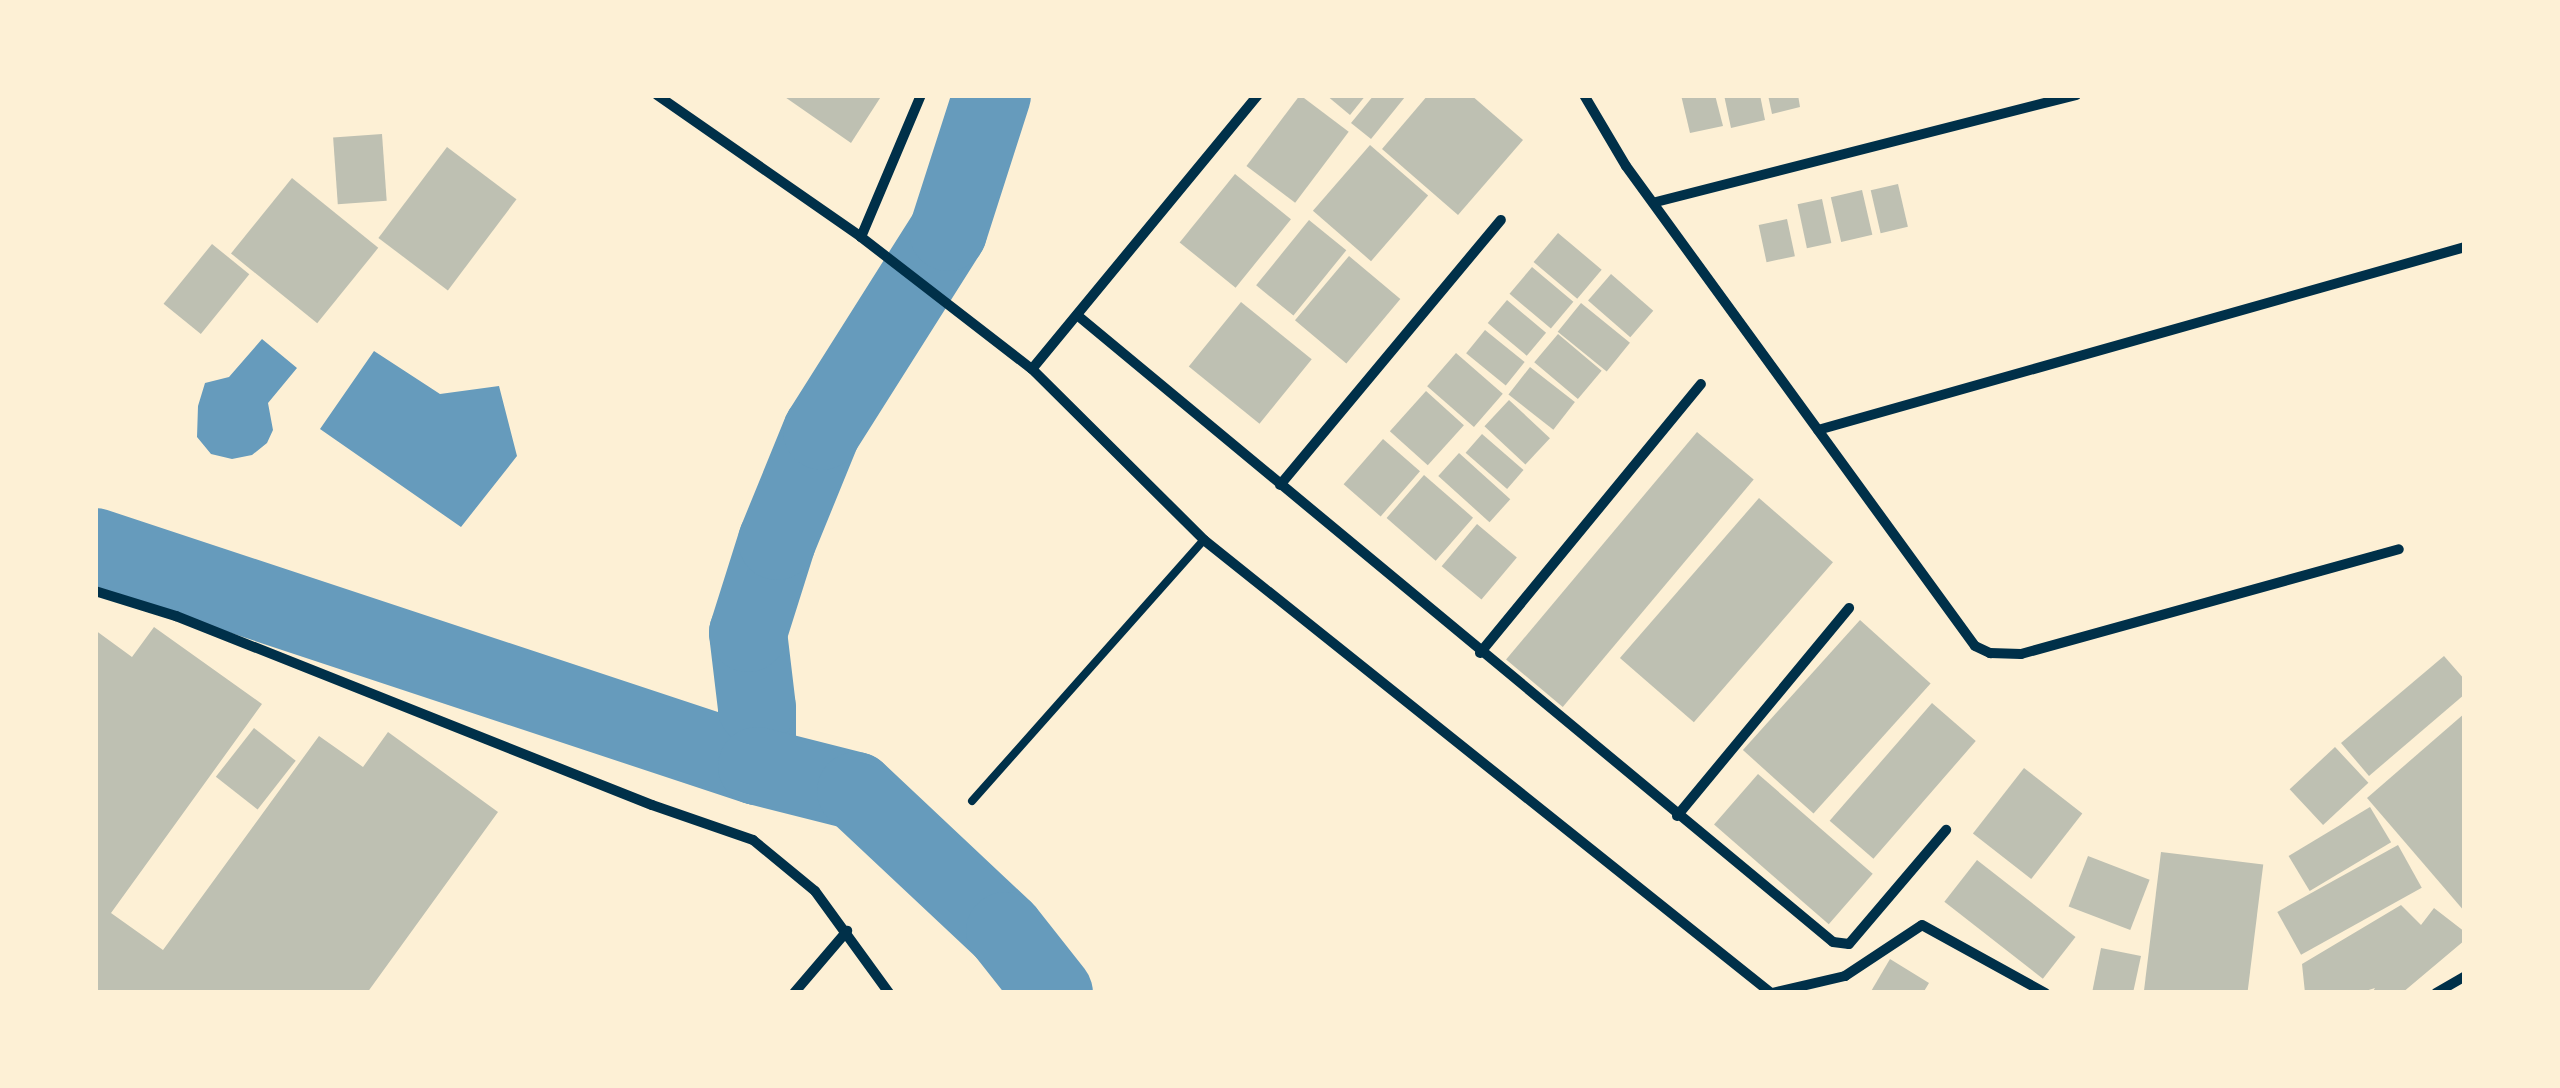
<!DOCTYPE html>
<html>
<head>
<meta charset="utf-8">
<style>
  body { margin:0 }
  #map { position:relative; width:2560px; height:1088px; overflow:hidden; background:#fdf0d5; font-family:"PT Sans",sans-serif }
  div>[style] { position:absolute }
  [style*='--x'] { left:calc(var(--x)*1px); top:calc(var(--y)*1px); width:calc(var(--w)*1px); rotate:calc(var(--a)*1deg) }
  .water>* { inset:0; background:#669bbc }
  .river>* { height:78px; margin:-39px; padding:0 39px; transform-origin:39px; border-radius:39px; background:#669bbc }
  .building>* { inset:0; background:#bec0b2; transform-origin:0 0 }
  .service>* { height:8px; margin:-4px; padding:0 4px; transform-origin:4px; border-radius:4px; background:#003049 }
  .minor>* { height:10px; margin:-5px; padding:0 5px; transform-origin:5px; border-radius:5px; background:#003049 }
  span { translate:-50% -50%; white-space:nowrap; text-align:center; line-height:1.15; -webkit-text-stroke:9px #fdf0d5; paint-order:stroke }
  .frame { position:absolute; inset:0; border:98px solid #fdf0d5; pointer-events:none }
</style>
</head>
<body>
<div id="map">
  <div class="water">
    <i style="clip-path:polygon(262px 339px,297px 368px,268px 403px,273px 430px,267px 443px,252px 455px,232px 459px,211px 454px,197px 437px,198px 406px,205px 383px,229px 377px)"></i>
    <i style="clip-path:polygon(374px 351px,440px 394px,499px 386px,517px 456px,461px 527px,320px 429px)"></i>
  </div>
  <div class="river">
    <i style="--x:95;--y:547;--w:697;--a:18.31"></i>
    <i style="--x:757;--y:766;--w:58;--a:-90"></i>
    <i style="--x:757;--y:708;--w:76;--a:-96.8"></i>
    <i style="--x:748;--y:633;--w:96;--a:-72.5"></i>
    <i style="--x:777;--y:541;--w:119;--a:-67.8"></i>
    <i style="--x:822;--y:431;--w:236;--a:-57.7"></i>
    <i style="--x:948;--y:232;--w:144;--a:-72.2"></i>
    <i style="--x:757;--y:766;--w:102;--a:14.2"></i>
    <i style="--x:856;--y:791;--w:204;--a:43.2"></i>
    <i style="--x:1005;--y:931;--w:79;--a:51.7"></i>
  </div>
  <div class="building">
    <i style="clip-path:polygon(782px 95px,882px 95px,851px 143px)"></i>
    <i style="left:1300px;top:95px;width:61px;height:89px;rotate:37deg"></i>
    <i style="clip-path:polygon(1326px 95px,1366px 95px,1350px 115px)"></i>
    <i style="clip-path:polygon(1374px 95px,1405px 97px,1371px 139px,1351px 123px)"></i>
    <i style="clip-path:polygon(1428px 95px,1471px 95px,1523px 140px,1458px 215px,1382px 149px)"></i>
    <i style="clip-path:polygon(1681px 95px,1715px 95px,1723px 126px,1690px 133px)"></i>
    <i style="clip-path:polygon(1724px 95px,1760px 95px,1765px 120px,1731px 128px)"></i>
    <i style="clip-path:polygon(1768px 95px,1798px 95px,1800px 107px,1772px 114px)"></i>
    <i style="left:382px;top:134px;width:67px;height:49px;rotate:86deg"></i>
    <i style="left:1370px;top:145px;width:77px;height:87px;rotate:41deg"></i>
    <i style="left:447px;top:147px;width:87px;height:114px;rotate:37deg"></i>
    <i style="left:1235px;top:174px;width:72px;height:88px;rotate:39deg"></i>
    <i style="left:292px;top:178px;width:111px;height:97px;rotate:39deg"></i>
    <i style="left:1898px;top:184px;width:44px;height:28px;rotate:77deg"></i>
    <i style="left:1862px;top:190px;width:46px;height:32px;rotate:77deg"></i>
    <i style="left:1822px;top:199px;width:45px;height:25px;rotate:78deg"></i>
    <i style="left:1787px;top:219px;width:38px;height:29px;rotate:78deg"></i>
    <i style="left:1309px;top:220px;width:48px;height:84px;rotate:39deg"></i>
    <i style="left:1558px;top:233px;width:57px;height:38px;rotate:40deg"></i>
    <i style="left:212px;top:244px;width:48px;height:77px;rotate:39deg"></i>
    <i style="left:1349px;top:256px;width:67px;height:84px;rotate:40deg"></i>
    <i style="left:1532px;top:267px;width:54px;height:35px;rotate:40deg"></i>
    <i style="left:1611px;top:274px;width:56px;height:35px;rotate:41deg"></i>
    <i style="left:1507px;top:300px;width:51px;height:30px;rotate:40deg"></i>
    <i style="left:1241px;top:302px;width:91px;height:83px;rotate:39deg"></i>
    <i style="left:1581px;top:303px;width:63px;height:37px;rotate:39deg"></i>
    <i style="left:1485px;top:330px;width:51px;height:30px;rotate:39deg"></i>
    <i style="left:1558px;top:334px;width:57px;height:37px;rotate:40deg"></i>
    <i style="left:1456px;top:353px;width:62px;height:44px;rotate:41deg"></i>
    <i style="left:1530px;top:367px;width:57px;height:35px;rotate:38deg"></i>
    <i style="left:1426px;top:391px;width:51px;height:54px;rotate:42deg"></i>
    <i style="left:1509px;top:400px;width:56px;height:36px;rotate:43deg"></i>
    <i style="left:1697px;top:432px;width:74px;height:297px;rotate:40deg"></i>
    <i style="left:1482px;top:434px;width:55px;height:25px;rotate:41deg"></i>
    <i style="left:1383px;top:439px;width:49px;height:60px;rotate:41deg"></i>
    <i style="left:1459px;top:453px;width:69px;height:31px;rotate:42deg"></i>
    <i style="left:1424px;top:475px;width:65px;height:57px;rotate:41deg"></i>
    <i style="left:1759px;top:498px;width:98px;height:212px;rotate:41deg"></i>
    <i style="left:1477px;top:524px;width:52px;height:55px;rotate:40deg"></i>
    <i style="left:1860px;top:620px;width:95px;height:175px;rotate:42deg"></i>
    <i style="clip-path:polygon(154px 627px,262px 704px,111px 913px,163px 950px,319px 736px,363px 767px,388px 732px,498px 812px,367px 993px,95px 993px,95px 630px,132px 657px)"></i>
    <i style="clip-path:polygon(2444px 656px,2465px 680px,2465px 694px,2369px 776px,2341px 743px)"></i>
    <i style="left:1932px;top:703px;width:58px;height:156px;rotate:41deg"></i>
    <i style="clip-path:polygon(2465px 713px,2465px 912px,2367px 798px)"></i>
    <i style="left:254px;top:728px;width:53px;height:62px;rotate:38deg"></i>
    <i style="left:2335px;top:747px;width:49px;height:62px;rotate:47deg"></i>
    <i style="left:2024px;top:768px;width:74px;height:83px;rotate:38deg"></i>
    <i style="left:1758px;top:774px;width:152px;height:67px;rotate:41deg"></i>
    <i style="left:2370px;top:807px;width:41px;height:95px;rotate:59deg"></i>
    <i style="left:2398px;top:845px;width:49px;height:138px;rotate:61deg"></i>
    <i style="left:2161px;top:852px;width:103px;height:142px;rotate:7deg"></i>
    <i style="left:2088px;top:856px;width:66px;height:54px;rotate:21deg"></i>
    <i style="left:1977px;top:860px;width:125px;height:53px;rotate:38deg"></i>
    <i style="clip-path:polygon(2401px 905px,2421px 925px,2434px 908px,2465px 932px,2465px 940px,2402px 993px,2372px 993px,2375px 988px,2359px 993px,2305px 993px,2302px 964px)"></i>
    <i style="clip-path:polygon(2101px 948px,2141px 956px,2133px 993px,2092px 993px)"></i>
    <i style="clip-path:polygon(1890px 959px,1929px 983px,1923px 993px,1870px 993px)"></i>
  </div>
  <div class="service">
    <i style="--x:972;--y:801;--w:349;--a:-48.4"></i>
  </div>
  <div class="minor">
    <i style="--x:657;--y:95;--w:249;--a:34.8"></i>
    <i style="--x:861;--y:237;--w:216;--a:37.7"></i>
    <i style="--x:1032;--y:369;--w:243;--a:44.8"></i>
    <i style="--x:1204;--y:540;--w:726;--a:38.62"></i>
    <i style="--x:1584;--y:95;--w:82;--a:59.4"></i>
    <i style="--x:1626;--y:166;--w:593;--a:53.98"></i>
    <i style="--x:1975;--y:646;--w:17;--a:25"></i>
    <i style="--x:1990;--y:653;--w:31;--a:2"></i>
    <i style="--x:2021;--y:654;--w:392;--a:-15.5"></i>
    <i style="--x:1656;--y:202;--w:434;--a:-14.3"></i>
    <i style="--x:861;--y:237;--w:154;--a:-67.1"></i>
    <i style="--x:1077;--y:315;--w:982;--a:39.67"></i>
    <i style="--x:1833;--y:942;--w:16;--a:7"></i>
    <i style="--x:1849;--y:944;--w:150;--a:-49.6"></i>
    <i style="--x:1032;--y:369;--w:355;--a:-50.5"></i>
    <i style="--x:1818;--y:430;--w:672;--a:-15.79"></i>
    <i style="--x:1280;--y:485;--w:345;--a:-50.2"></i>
    <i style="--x:95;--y:591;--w:85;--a:17.2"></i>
    <i style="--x:176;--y:616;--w:512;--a:21.66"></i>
    <i style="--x:652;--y:805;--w:107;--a:19.1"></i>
    <i style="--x:753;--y:840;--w:80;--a:39.4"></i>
    <i style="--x:815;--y:891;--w:126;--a:54"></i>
    <i style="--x:1480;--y:653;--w:348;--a:-50.6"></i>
    <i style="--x:1677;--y:816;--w:270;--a:-50.4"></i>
    <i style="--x:794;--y:993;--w:82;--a:-49.5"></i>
    <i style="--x:1772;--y:993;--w:75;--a:-13.1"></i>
    <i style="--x:1845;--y:976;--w:92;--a:-33.5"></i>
    <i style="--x:1922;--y:925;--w:141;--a:28.9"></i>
    <i style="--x:2436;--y:993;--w:34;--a:-30"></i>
  </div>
  <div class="frame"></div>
</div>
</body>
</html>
